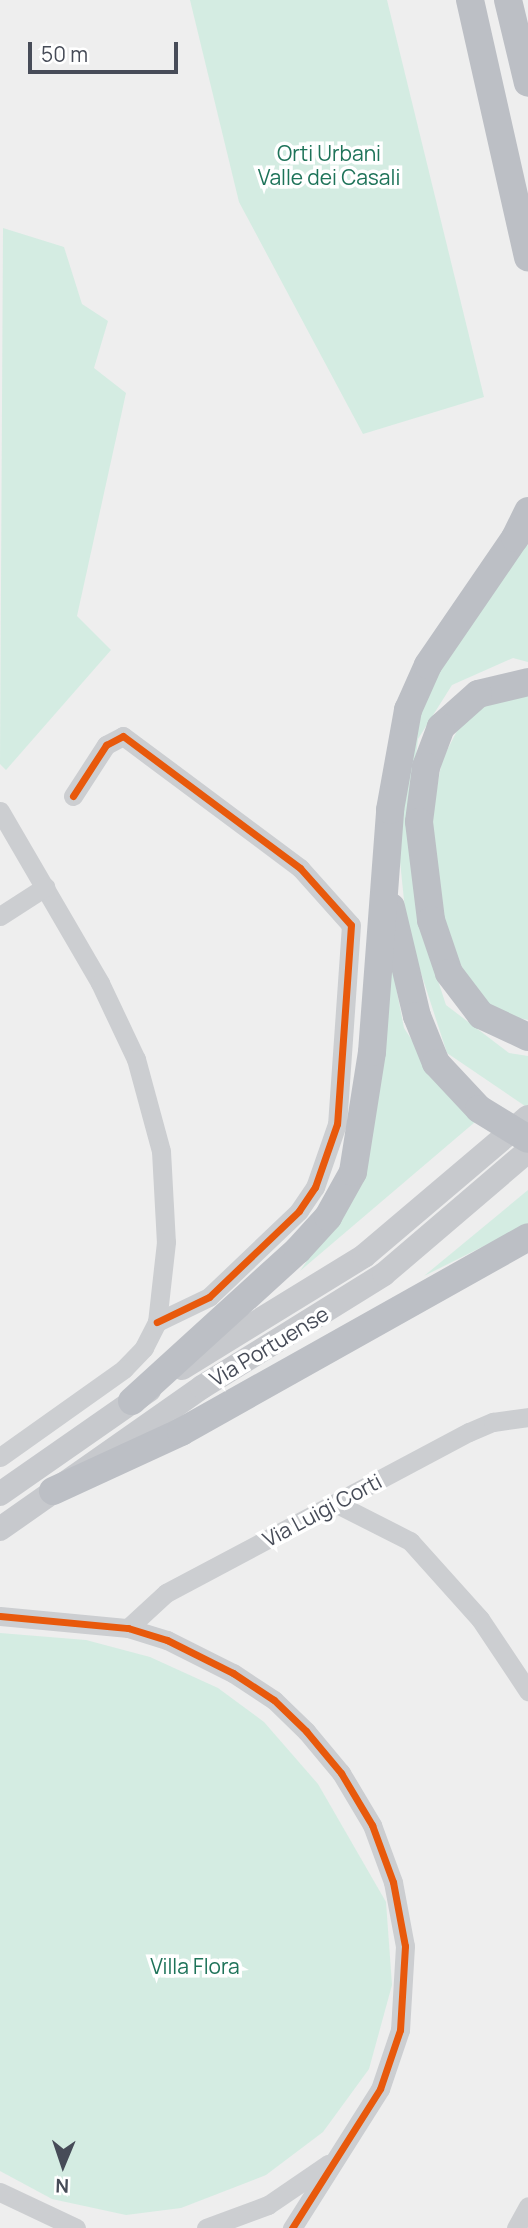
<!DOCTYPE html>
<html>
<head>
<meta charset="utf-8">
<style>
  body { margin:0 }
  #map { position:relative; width:528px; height:2228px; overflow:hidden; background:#eee; font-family:Manrope,sans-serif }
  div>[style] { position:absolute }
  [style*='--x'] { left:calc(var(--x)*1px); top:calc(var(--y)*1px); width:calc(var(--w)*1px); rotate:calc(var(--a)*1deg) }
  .green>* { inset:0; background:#d4ece2 }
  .minor>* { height:19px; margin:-9.5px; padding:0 9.5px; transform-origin:9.5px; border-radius:9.5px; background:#ccced1 }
  .major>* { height:24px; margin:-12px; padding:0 12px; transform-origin:12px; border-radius:12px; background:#c7c9cd }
  .highway>* { height:28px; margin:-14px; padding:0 14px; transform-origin:14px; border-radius:14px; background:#bcbfc5 }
  .cycleway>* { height:7px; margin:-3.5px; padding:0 3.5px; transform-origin:3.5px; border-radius:3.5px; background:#e8590c }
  span { translate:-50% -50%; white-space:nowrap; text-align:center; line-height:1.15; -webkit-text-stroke:7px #fff; paint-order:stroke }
  .park-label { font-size:21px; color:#1e7359 }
  .street-label { font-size:21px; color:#474c58 }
  .north { position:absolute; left:28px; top:2130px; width:70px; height:70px; -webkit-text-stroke:5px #fff; paint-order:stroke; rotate:182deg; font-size:19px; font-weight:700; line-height:28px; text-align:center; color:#474c58 }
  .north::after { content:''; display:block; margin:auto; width:24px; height:32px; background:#474c58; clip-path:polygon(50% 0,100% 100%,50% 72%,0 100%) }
  .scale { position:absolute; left:28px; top:42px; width:150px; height:32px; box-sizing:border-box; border:4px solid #474c58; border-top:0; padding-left:9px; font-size:21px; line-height:24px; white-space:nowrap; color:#474c58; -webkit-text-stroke:5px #fff; paint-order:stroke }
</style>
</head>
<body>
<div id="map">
  <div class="green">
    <i style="clip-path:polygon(190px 0,387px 0,484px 397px,363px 434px,239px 202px)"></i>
    <i style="clip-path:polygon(3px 228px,64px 247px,82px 304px,108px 321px,94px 368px,126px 393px,77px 616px,111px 650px,6px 770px,0 764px)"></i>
    <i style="clip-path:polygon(528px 539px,528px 662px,513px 658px,452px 685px,418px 739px,409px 818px,419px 923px,446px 1005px,509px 1053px,528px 1056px,528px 1108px,447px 1053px,407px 930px,399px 851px,403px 768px,423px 689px)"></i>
    <i style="clip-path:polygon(528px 690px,528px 1020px,494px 1012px,469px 983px,440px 919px,429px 832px,442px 760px,470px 706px)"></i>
    <i style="clip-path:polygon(389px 951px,404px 1028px,438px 1080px,475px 1122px,300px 1271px,325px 1234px)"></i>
    <i style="clip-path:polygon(528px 1190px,528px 1224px,424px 1276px)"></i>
    <i style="clip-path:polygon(0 1633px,86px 1640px,150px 1657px,218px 1688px,264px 1722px,318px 1784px,386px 1902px,392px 1985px,369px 2069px,323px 2132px,266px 2175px,181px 2208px,126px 2215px,52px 2199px,0 2171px)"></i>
  </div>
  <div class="minor">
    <i style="--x:73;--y:796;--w:61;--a:-57.1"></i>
    <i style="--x:106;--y:745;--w:19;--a:-28"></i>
    <i style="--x:123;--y:736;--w:221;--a:36.7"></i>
    <i style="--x:300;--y:868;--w:76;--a:48.2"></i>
    <i style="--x:351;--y:925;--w:199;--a:94"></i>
    <i style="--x:337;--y:1124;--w:67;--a:109.2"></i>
    <i style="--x:315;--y:1187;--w:29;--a:124"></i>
    <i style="--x:299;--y:1211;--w:124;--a:136.3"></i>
    <i style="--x:209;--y:1297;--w:58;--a:154.3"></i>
    <i style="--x:0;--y:811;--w:199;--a:59.8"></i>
    <i style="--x:100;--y:983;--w:84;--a:64.7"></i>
    <i style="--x:136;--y:1059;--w:95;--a:74.8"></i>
    <i style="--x:161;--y:1151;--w:91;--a:86.9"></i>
    <i style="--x:166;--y:1242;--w:81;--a:96.4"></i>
    <i style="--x:157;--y:1322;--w:29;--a:117"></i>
    <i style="--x:144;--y:1348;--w:29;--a:134"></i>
    <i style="--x:124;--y:1369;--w:152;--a:144.6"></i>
    <i style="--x:0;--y:916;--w:54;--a:-32.8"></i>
    <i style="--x:337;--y:1504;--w:82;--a:26.9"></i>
    <i style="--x:410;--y:1541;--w:105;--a:48.1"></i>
    <i style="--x:480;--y:1619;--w:87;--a:56.3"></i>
    <i style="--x:0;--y:1616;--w:129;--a:5.4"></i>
    <i style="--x:128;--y:1628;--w:41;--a:17.1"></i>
    <i style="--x:167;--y:1640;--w:74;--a:26.6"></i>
    <i style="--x:233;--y:1673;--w:49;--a:33.4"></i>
    <i style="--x:274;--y:1700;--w:45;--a:44.1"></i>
    <i style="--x:306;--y:1731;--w:55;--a:50.2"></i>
    <i style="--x:341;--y:1773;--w:61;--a:59.2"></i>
    <i style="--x:372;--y:1825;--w:61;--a:69.8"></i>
    <i style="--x:393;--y:1882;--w:65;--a:79.4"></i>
    <i style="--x:405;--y:1946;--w:84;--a:93.4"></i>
    <i style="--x:400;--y:2030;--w:62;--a:108.7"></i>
    <i style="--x:380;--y:2089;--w:165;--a:122.3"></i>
    <i style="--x:128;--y:1628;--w:52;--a:-42.6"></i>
    <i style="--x:166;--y:1593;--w:343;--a:-28"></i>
    <i style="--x:469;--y:1432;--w:26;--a:-23"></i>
    <i style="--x:493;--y:1422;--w:35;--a:-8"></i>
    <i style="--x:0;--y:2192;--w:84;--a:25.3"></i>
    <i style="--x:206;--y:2228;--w:66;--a:-20.4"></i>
    <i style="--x:268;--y:2205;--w:73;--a:-34.3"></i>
    <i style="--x:516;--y:2228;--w:25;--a:-61"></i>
  </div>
  <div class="major">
    <i style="--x:182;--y:1368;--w:214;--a:-31.6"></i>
    <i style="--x:364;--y:1256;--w:215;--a:-40.3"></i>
    <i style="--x:0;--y:1494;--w:182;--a:-34.9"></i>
    <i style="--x:0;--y:1529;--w:247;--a:-35.1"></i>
    <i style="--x:202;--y:1387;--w:214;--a:-31.8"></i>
    <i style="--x:384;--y:1274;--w:189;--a:-40.5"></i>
  </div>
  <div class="highway">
    <i style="--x:470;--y:0;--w:264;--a:77.3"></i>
    <i style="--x:508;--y:0;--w:85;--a:76.5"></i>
    <i style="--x:528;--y:682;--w:51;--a:166.5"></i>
    <i style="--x:478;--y:694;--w:50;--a:138.3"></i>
    <i style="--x:441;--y:727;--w:43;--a:110.6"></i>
    <i style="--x:426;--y:767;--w:55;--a:97.3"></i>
    <i style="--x:419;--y:822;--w:99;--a:83"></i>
    <i style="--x:431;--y:920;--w:56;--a:71.2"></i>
    <i style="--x:449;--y:973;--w:53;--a:52.7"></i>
    <i style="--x:481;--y:1015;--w:52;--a:25.1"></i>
    <i style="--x:391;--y:907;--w:112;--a:76.6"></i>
    <i style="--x:417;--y:1016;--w:51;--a:68"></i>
    <i style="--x:436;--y:1063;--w:63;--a:46.9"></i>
    <i style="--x:479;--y:1109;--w:57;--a:31.5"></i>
    <i style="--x:132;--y:1401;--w:224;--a:-42.3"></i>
    <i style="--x:298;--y:1250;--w:45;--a:-47.7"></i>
    <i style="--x:328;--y:1217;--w:51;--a:-60.9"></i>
    <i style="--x:353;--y:1172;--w:121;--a:-81"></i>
    <i style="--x:372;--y:1052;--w:243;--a:-85.7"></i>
    <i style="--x:390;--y:810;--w:102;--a:-79.8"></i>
    <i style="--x:408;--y:710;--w:49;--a:-66"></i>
    <i style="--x:428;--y:665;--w:154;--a:-55.6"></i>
    <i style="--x:515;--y:538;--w:30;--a:-64"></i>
    <i style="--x:53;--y:1491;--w:141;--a:-24.7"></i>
    <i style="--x:181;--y:1432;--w:398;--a:-29.3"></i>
  </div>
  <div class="cycleway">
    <i style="--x:73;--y:796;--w:61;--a:-57.1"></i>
    <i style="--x:106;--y:745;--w:19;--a:-28"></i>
    <i style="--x:123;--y:736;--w:221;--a:36.7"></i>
    <i style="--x:300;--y:868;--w:76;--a:48.2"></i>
    <i style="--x:351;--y:925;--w:199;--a:94"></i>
    <i style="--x:337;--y:1124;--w:67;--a:109.2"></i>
    <i style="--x:315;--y:1187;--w:29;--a:124"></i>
    <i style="--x:299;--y:1211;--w:124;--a:136.3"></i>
    <i style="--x:209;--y:1297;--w:58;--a:154.3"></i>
    <i style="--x:0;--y:1616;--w:129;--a:5.4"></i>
    <i style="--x:128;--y:1628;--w:41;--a:17.1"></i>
    <i style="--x:167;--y:1640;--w:74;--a:26.6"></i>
    <i style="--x:233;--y:1673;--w:49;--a:33.4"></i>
    <i style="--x:274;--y:1700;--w:45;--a:44.1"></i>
    <i style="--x:306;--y:1731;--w:55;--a:50.2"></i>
    <i style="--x:341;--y:1773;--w:61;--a:59.2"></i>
    <i style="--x:372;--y:1825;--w:61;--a:69.8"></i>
    <i style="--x:393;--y:1882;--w:65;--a:79.4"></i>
    <i style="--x:405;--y:1946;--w:84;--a:93.4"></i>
    <i style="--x:400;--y:2030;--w:62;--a:108.7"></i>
    <i style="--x:380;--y:2089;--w:165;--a:122.3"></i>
  </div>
  <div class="park-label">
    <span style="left:329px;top:165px">Orti Urbani<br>Valle dei Casali</span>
    <span style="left:195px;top:1966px">Villa Flora</span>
  </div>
  <div class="street-label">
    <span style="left:269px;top:1346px;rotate:-31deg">Via Portuense</span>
    <span style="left:322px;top:1510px;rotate:-28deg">Via Luigi Corti</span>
  </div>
  <div class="north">N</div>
  <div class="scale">50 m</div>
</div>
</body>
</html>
